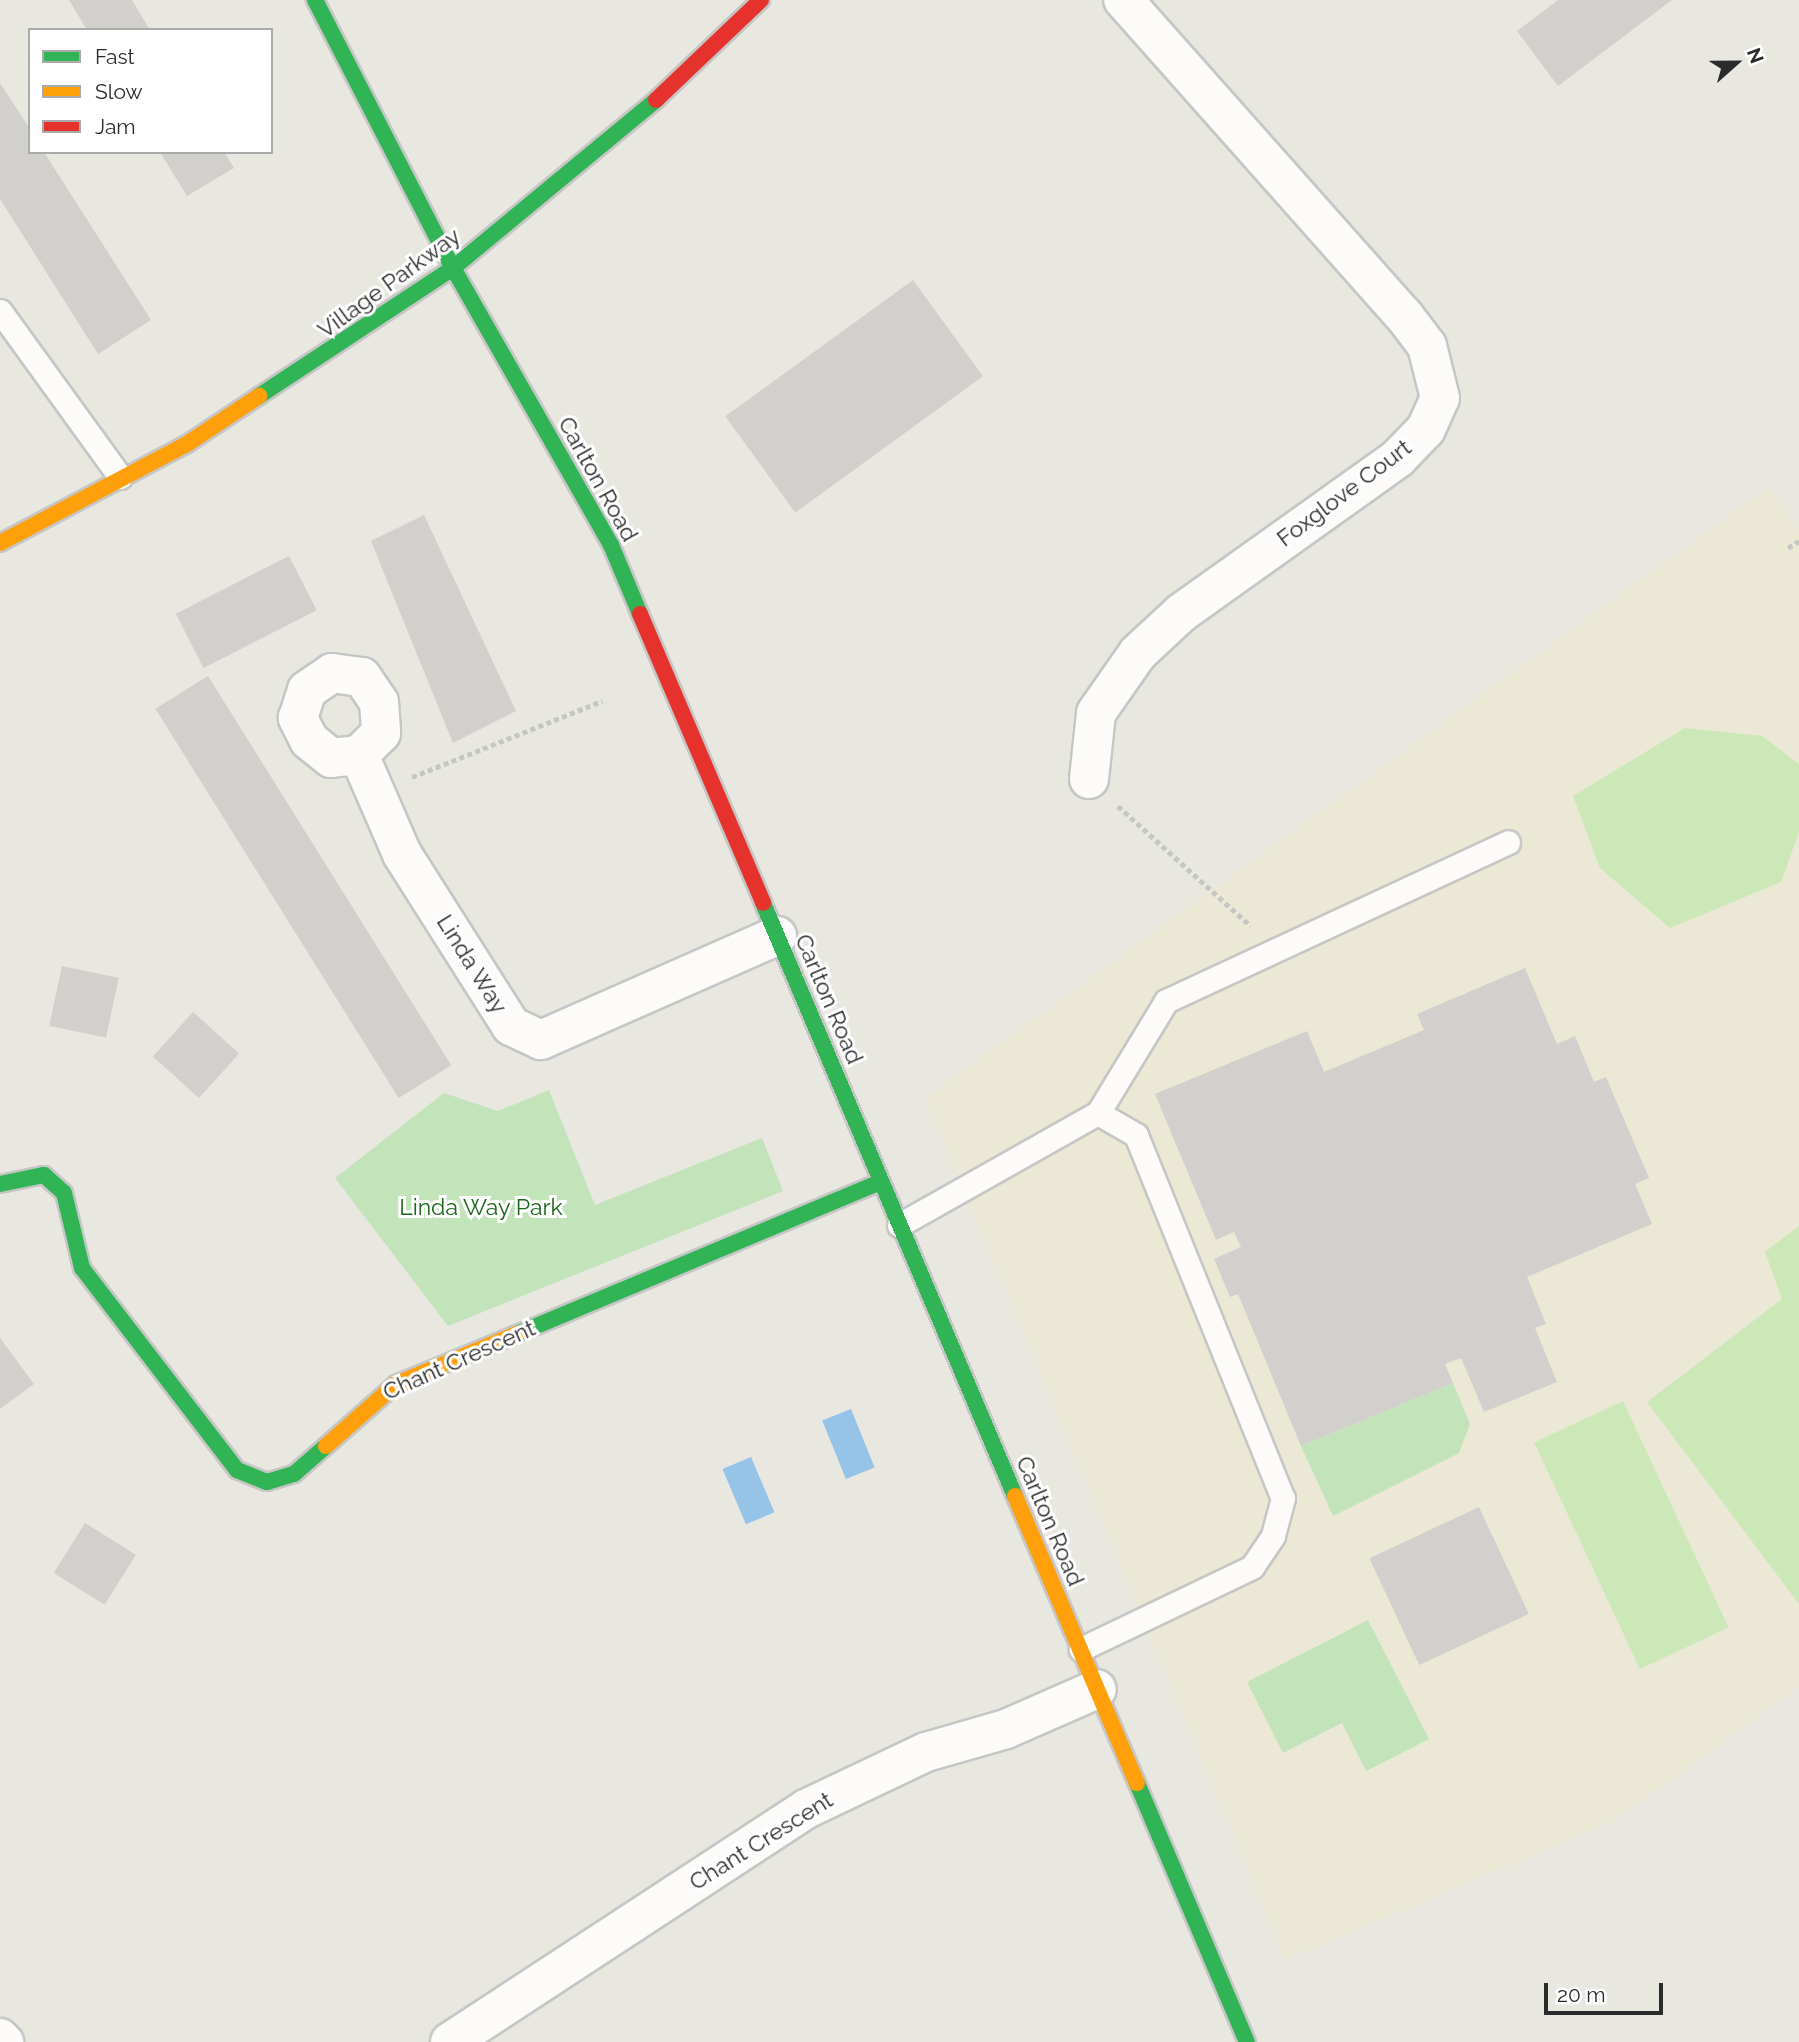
<!DOCTYPE html>
<html>
<head>
<meta charset="utf-8">
<style>
  body { margin:0 }
  #map { position:relative; width:1799px; height:2042px; overflow:hidden; background:#e8e7e0; font-family:Raleway,sans-serif }
  div>[style] { position:absolute }
  [style*='--x'] { left:calc(var(--x)*1px); top:calc(var(--y)*1px); width:calc(var(--w)*1px); rotate:calc(var(--a)*1deg) }
  .education>* { inset:0; background:#ebe8d6 }
  .green>* { inset:0; background:#c3e4ba }
  .pitch>* { inset:0; background:#cce8b8; transform-origin:0 0 }
  .water>* { inset:0; background:#96c3e8; transform-origin:0 0 }
  .building>* { inset:0; background:#d1d0cc; transform-origin:0 0 }
  .path>* { height:4.5px; margin-top:-2.25px; transform-origin:0; background:repeating-linear-gradient(90deg,#c6c6c5 0 5px,transparent 0 8.5px) }
  .roads { filter:drop-shadow(2px 0 #c6c6c5) drop-shadow(-2px 0 #c6c6c5) drop-shadow(0 2px #c6c6c5) drop-shadow(0 -2px #c6c6c5) }
  .lane>* { height:23px; margin:-11.5px; padding:0 11.5px; transform-origin:11.5px; border-radius:11.5px; background:#fcfbfa }
  .street>* { height:38px; margin:-19px; padding:0 19px; transform-origin:19px; border-radius:19px; background:#fcfbfa }
  .fast>* { height:16px; margin:-8px; padding:0 8px; transform-origin:8px; border-radius:8px; background:#30b455 }
  .slow>* { height:16px; margin:-8px; padding:0 8px; transform-origin:8px; border-radius:8px; background:#ff9f0a }
  .jam>* { height:16px; margin:-8px; padding:0 8px; transform-origin:8px; border-radius:8px; background:#e5322d }
  span { translate:-50% -50%; white-space:nowrap; text-align:center; line-height:1.15; -webkit-text-stroke:6px #fff; paint-order:stroke }
  .street-label { font-size:23px; color:#2b2b2b }
  .park-label { font-size:23px; color:#1c661c }
  .legend { position:absolute; left:28px; top:28px; width:245px; height:126px; box-sizing:border-box; background:#fff; border:2px solid #aaa; margin:0; padding:9px 12px; list-style:none; font-size:21px; color:#2b2b2b }
  .legend li { display:flex; align-items:center; gap:14px; height:35px }
  .legend b { width:35px; border:2px solid #aaa }
  .north { position:absolute; left:1701px; top:28px; width:70px; height:70px; -webkit-text-stroke:5px #fff; paint-order:stroke; rotate:69deg; font-size:19px; font-weight:700; line-height:28px; text-align:center; color:#2b2b2b }
  .north::after { content:''; display:block; margin:auto; width:24px; height:32px; background:#2b2b2b; clip-path:polygon(50% 0,100% 100%,50% 72%,0 100%) }
  .scale { position:absolute; left:1544px; top:1983px; width:119px; height:32px; box-sizing:border-box; border:4px solid #2b2b2b; border-top:0; padding-left:9px; font-size:21px; line-height:24px; white-space:nowrap; color:#2b2b2b; -webkit-text-stroke:5px #fff; paint-order:stroke }
</style>
</head>
<body>
<div id="map">
  <div class="education">
    <i style="clip-path:polygon(1768px 487px,1799px 529px,1799px 1687px,1614px 1821px,1285px 1960px,925px 1098px)"></i>
  </div>
  <div class="green">
    <i style="clip-path:polygon(549px 1090px,595px 1205px,762px 1138px,783px 1191px,448px 1326px,335px 1178px,444px 1093px,498px 1111px)"></i>
    <i style="clip-path:polygon(1453px 1383px,1470px 1424px,1459px 1453px,1333px 1516px,1301px 1446px)"></i>
    <i style="clip-path:polygon(1368px 1620px,1429px 1739px,1366px 1771px,1342px 1723px,1283px 1753px,1247px 1682px)"></i>
  </div>
  <div class="pitch">
    <i style="clip-path:polygon(1685px 728px,1762px 736px,1799px 764px,1799px 832px,1781px 882px,1670px 928px,1600px 868px,1573px 796px)"></i>
    <i style="clip-path:polygon(1799px 1226px,1799px 1604px,1647px 1402px,1782px 1299px,1765px 1252px)"></i>
    <i style="left:1623px;top:1401px;width:250px;height:98px;rotate:65deg"></i>
  </div>
  <div class="water">
    <i style="left:851px;top:1409px;width:63px;height:31px;rotate:68deg"></i>
    <i style="left:751px;top:1457px;width:60px;height:31px;rotate:67deg"></i>
  </div>
  <div class="building">
    <i style="clip-path:polygon(69px 0,132px 0,150px 30px,87px 30px)"></i>
    <i style="clip-path:polygon(1558px 0,1672px 0,1558px 86px,1517px 31px)"></i>
    <i style="clip-path:polygon(0 83px,30px 129px,30px 152px,44px 152px,151px 320px,98px 354px,0 199px)"></i>
    <i style="clip-path:polygon(160px 152px,224px 152px,234px 168px,187px 196px)"></i>
    <i style="left:913px;top:280px;width:119px;height:232px;rotate:54deg"></i>
    <i style="clip-path:polygon(424px 515px,516px 711px,453px 743px,371px 541px)"></i>
    <i style="left:289px;top:556px;width:61px;height:127px;rotate:63deg"></i>
    <i style="left:208px;top:676px;width:459px;height:62px;rotate:58deg"></i>
    <i style="left:62px;top:966px;width:58px;height:61px;rotate:12deg"></i>
    <i style="clip-path:polygon(1525px 968px,1557px 1044px,1575px 1036px,1594px 1082px,1606px 1077px,1649px 1178px,1635px 1184px,1652px 1224px,1527px 1277px,1546px 1324px,1535px 1328px,1557px 1382px,1484px 1412px,1461px 1358px,1445px 1364px,1453px 1383px,1301px 1446px,1238px 1294px,1230px 1297px,1214px 1259px,1241px 1247px,1234px 1232px,1216px 1240px,1155px 1094px,1307px 1031px,1324px 1072px,1424px 1030px,1417px 1014px)"></i>
    <i style="left:193px;top:1012px;width:62px;height:60px;rotate:42deg"></i>
    <i style="clip-path:polygon(0 1338px,34px 1384px,0 1409px)"></i>
    <i style="left:1479px;top:1507px;width:118px;height:121px;rotate:65deg"></i>
    <i style="left:85px;top:1523px;width:60px;height:59px;rotate:32deg"></i>
  </div>
  <div class="path">
    <i style="--x:1788;--y:548;--w:13;--a:-32"></i>
    <i style="--x:412;--y:777;--w:205;--a:-21.8"></i>
    <i style="--x:1118;--y:806;--w:179;--a:42.1"></i>
  </div>
  <div class="roads">
    <div class="lane">
      <i style="--x:0;--y:311;--w:205;--a:54.1"></i>
      <i style="--x:1098;--y:1113;--w:131;--a:-58.7"></i>
      <i style="--x:1166;--y:1001;--w:377;--a:-24.9"></i>
      <i style="--x:899;--y:1225;--w:228;--a:-29.4"></i>
      <i style="--x:1098;--y:1113;--w:44;--a:30.1"></i>
      <i style="--x:1136;--y:1135;--w:392;--a:68"></i>
      <i style="--x:1283;--y:1498;--w:39;--a:105"></i>
      <i style="--x:1273;--y:1536;--w:37;--a:124"></i>
      <i style="--x:1252;--y:1567;--w:190;--a:154.4"></i>
    </div>
    <div class="street">
      <i style="--x:359;--y:755;--w:28;--a:174"></i>
      <i style="--x:331;--y:758;--w:28;--a:-141"></i>
      <i style="--x:309;--y:740;--w:25;--a:-117"></i>
      <i style="--x:298;--y:718;--w:29;--a:-72"></i>
      <i style="--x:307;--y:690;--w:30;--a:-34"></i>
      <i style="--x:332;--y:673;--w:30;--a:8"></i>
      <i style="--x:362;--y:677;--w:30;--a:56"></i>
      <i style="--x:379;--y:702;--w:31;--a:86"></i>
      <i style="--x:381;--y:733;--w:31;--a:135"></i>
      <i style="--x:359;--y:755;--w:108;--a:66.5"></i>
      <i style="--x:402;--y:854;--w:204;--a:57.6"></i>
      <i style="--x:511;--y:1026;--w:33;--a:25"></i>
      <i style="--x:541;--y:1040;--w:258;--a:-23.8"></i>
      <i style="--x:1089;--y:779;--w:66;--a:-83.9"></i>
      <i style="--x:1096;--y:713;--w:73;--a:-55"></i>
      <i style="--x:1138;--y:653;--w:59;--a:-42.9"></i>
      <i style="--x:1181;--y:613;--w:267;--a:-35.5"></i>
      <i style="--x:1398;--y:458;--w:40;--a:-46"></i>
      <i style="--x:1426;--y:429;--w:34;--a:-66"></i>
      <i style="--x:1440;--y:398;--w:54;--a:-104"></i>
      <i style="--x:1427;--y:346;--w:38;--a:-127"></i>
      <i style="--x:1404;--y:316;--w:423;--a:-131.6"></i>
      <i style="--x:0;--y:2038;--w:6;--a:45"></i>
      <i style="--x:450;--y:2042;--w:425;--a:-33.2"></i>
      <i style="--x:806;--y:1809;--w:133;--a:-25.4"></i>
      <i style="--x:926;--y:1752;--w:83;--a:-16"></i>
      <i style="--x:1006;--y:1729;--w:99;--a:-23.7"></i>
    </div>
    <div class="fast">
      <i style="--x:315;--y:0;--w:301;--a:62.8"></i>
      <i style="--x:453;--y:268;--w:319;--a:60.3"></i>
      <i style="--x:611;--y:545;--w:75;--a:67.2"></i>
      <i style="--x:259;--y:396;--w:232;--a:-33.4"></i>
      <i style="--x:453;--y:268;--w:264;--a:-39.6"></i>
      <i style="--x:763;--y:903;--w:644;--a:66.98"></i>
      <i style="--x:0;--y:1184;--w:45;--a:-11.6"></i>
      <i style="--x:44;--y:1175;--w:27;--a:42"></i>
      <i style="--x:64;--y:1193;--w:77;--a:76.5"></i>
      <i style="--x:82;--y:1268;--w:255;--a:52.5"></i>
      <i style="--x:237;--y:1470;--w:32;--a:22"></i>
      <i style="--x:267;--y:1482;--w:28;--a:-17"></i>
      <i style="--x:294;--y:1474;--w:43;--a:-41.2"></i>
      <i style="--x:517;--y:1334;--w:394;--a:-22.7"></i>
      <i style="--x:1137;--y:1783;--w:281;--a:67"></i>
    </div>
    <div class="slow">
      <i style="--x:0;--y:543;--w:212;--a:-27.9"></i>
      <i style="--x:187;--y:444;--w:87;--a:-33.7"></i>
      <i style="--x:326;--y:1446;--w:94;--a:-41.5"></i>
      <i style="--x:396;--y:1384;--w:131;--a:-22.5"></i>
      <i style="--x:1015;--y:1496;--w:312;--a:67"></i>
    </div>
    <div class="jam">
      <i style="--x:656;--y:100;--w:145;--a:-43.6"></i>
      <i style="--x:640;--y:614;--w:314;--a:66.9"></i>
    </div>
  </div>
  <div class="street-label">
    <span style="left:389px;top:283px;rotate:-36deg">Village Parkway</span>
    <span style="left:598px;top:479px;rotate:61deg">Carlton Road</span>
    <span style="left:1344px;top:493px;rotate:-37deg">Foxglove Court</span>
    <span style="left:472px;top:964px;rotate:58deg">Linda Way</span>
    <span style="left:829px;top:999px;rotate:67deg">Carlton Road</span>
    <span style="left:459px;top:1360px;rotate:-24deg">Chant Crescent</span>
    <span style="left:1050px;top:1521px;rotate:67deg">Carlton Road</span>
    <span style="left:761px;top:1841px;rotate:-32deg">Chant Crescent</span>
  </div>
  <div class="park-label">
    <span style="left:481px;top:1207px">Linda Way Park</span>
  </div>
  <ul class="legend">
  <li><b style="height:9px;background:#30b455"></b>Fast</li>
  <li><b style="height:9px;background:#ff9f0a"></b>Slow</li>
  <li><b style="height:9px;background:#e5322d"></b>Jam</li>
  </ul>
  <div class="north">N</div>
  <div class="scale">20 m</div>
</div>
</body>
</html>
